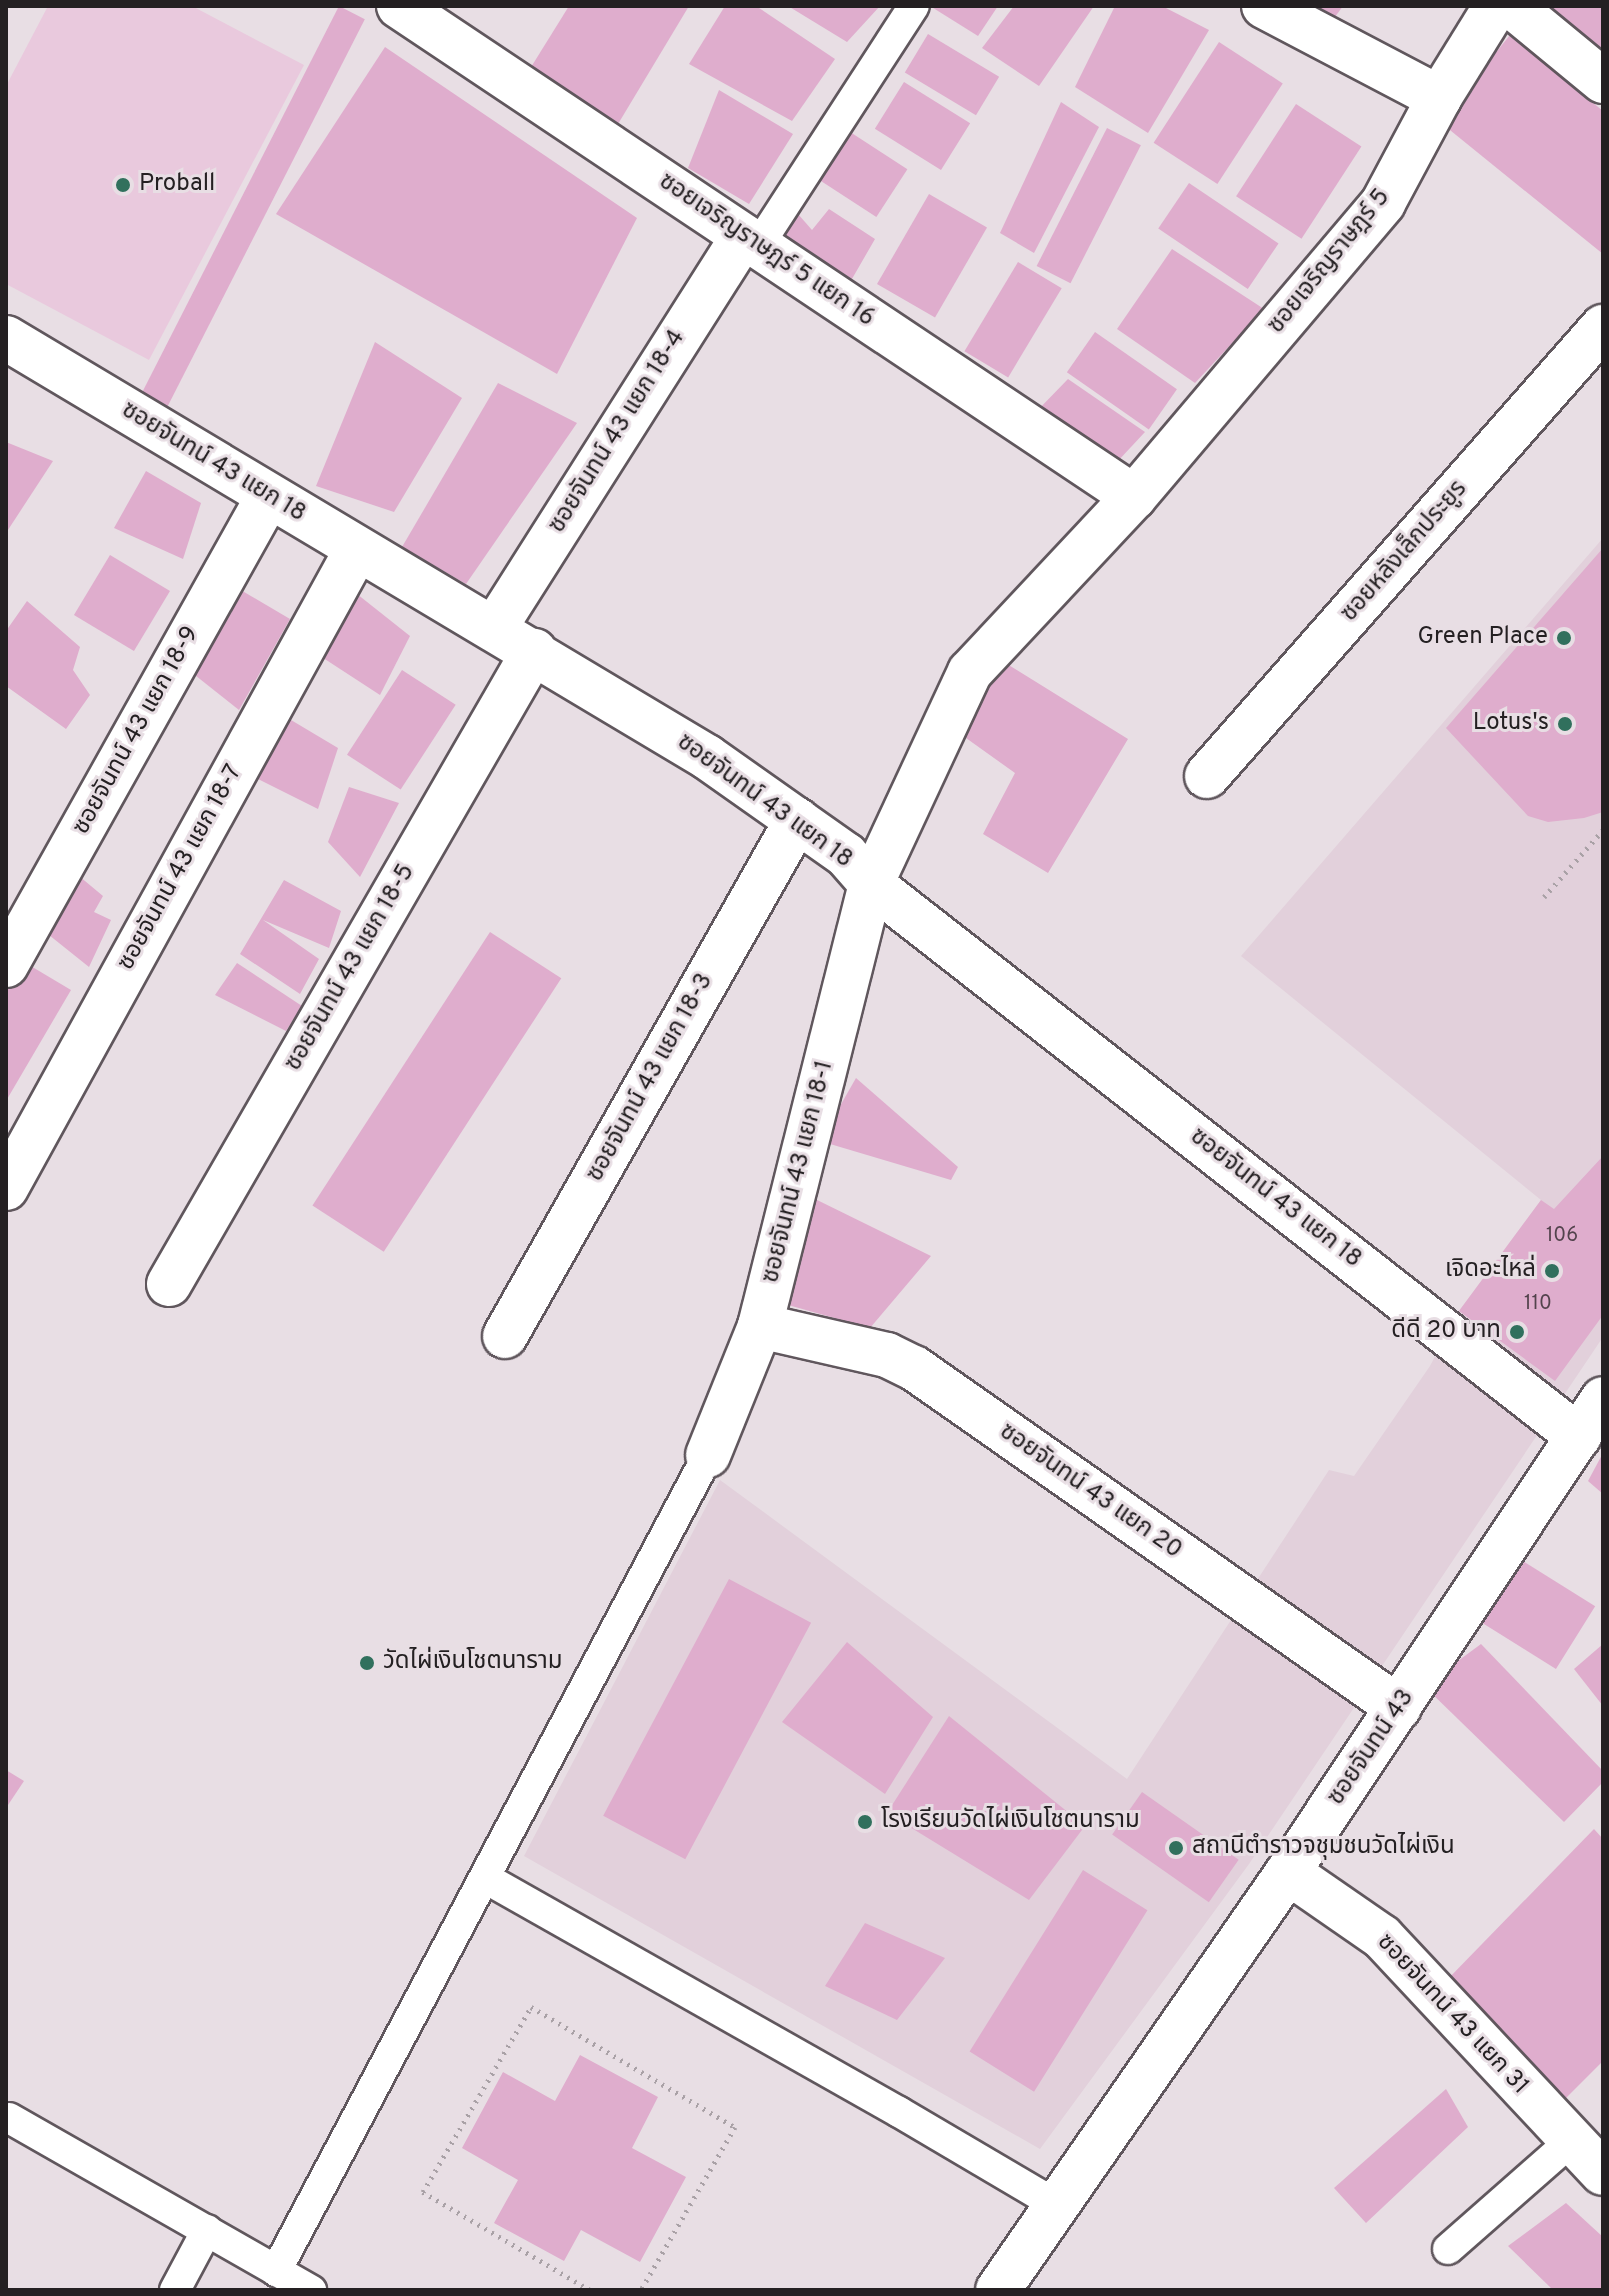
<!DOCTYPE html>
<html>
<head>
<meta charset="utf-8">
<style>
  body { margin:0 }
  #map { position:relative; width:1609px; height:2296px; overflow:hidden; background:#e8dee4; font-family:Overpass,"Noto Sans Thai",sans-serif }
  div>[style] { position:absolute }
  [style*='--x'] { left:calc(var(--x)*1px); top:calc(var(--y)*1px); width:calc(var(--w)*1px); rotate:calc(var(--a)*1deg) }
  .built>* { inset:0; background:#e2d0db }
  .green>* { inset:0; background:#e9c9dd }
  .building>* { inset:0; background:#dfadcd; transform-origin:0 0 }
  .path>* { height:5px; margin-top:-2.5px; transform-origin:0; background:repeating-linear-gradient(90deg,#a9a1a6 0 2px,transparent 0 8px) }
  .roads { filter:drop-shadow(2px 0 #60575d) drop-shadow(-2px 0 #60575d) drop-shadow(0 2px #60575d) drop-shadow(0 -2px #60575d) }
  .lane>* { height:30px; margin:-15px; padding:0 15px; transform-origin:15px; border-radius:15px; background:#fff }
  .street>* { height:44px; margin:-22px; padding:0 22px; transform-origin:22px; border-radius:22px; background:#fff }
  .secondary>* { height:44px; margin:-22px; padding:0 22px; transform-origin:22px; border-radius:22px; background:#fff }
  .dots>* { width:22px; height:22px; translate:-50% -50%; box-sizing:border-box; border:4px solid #e8dee4; border-radius:50% }
  span { translate:-50% -50%; white-space:nowrap; text-align:center; line-height:1.15; -webkit-text-stroke:6px #e8dee4; paint-order:stroke }
  .number-label { font-size:20px; color:#53434d }
  .number-label span { -webkit-text-stroke-width:0 }
  .poi-label { font-size:24px; color:#242022 }
  .left { translate:0 -50%; text-align:left }
  .right { translate:-100% -50%; text-align:right }
  .street-label { font-size:24px; color:#242022 }
  .frame { position:absolute; inset:0; border:8px solid #242022; pointer-events:none }
</style>
</head>
<body>
<div id="map">
  <div class="built">
    <i style="clip-path:polygon(1603px 538px,1603px 1337px,1249px 1864px,1040px 2149px,524px 1856px,720px 1480px,1127px 1779px,1329px 1470px,1354px 1476px,1430px 1366px,1459px 1311px,1541px 1200px,1241px 956px)"></i>
  </div>
  <div class="green">
    <i style="clip-path:polygon(48px 6px,192px 6px,304px 65px,149px 360px,6px 284px,6px 86px)"></i>
  </div>
  <div class="building">
    <i style="left:339px;top:6px;width:29px;height:436px;rotate:27deg"></i>
    <i style="clip-path:polygon(569px 6px,689px 6px,612px 134px,523px 80px)"></i>
    <i style="clip-path:polygon(725px 6px,756px 6px,835px 59px,792px 121px,689px 64px)"></i>
    <i style="clip-path:polygon(788px 6px,880px 6px,847px 42px)"></i>
    <i style="clip-path:polygon(930px 6px,998px 6px,978px 36px)"></i>
    <i style="clip-path:polygon(1014px 6px,1094px 6px,1039px 86px,982px 48px)"></i>
    <i style="clip-path:polygon(1115px 6px,1162px 6px,1209px 30px,1148px 133px,1075px 87px)"></i>
    <i style="clip-path:polygon(1309px 6px,1343px 6px,1332px 21px)"></i>
    <i style="clip-path:polygon(1541px 6px,1603px 6px,1603px 51px)"></i>
    <i style="left:928px;top:34px;width:83px;height:45px;rotate:31deg"></i>
    <i style="clip-path:polygon(1510px 35px,1603px 111px,1603px 254px,1440px 122px)"></i>
    <i style="left:1219px;top:42px;width:76px;height:120px;rotate:33deg"></i>
    <i style="clip-path:polygon(385px 47px,637px 218px,557px 374px,276px 214px)"></i>
    <i style="left:904px;top:82px;width:78px;height:55px;rotate:32deg"></i>
    <i style="clip-path:polygon(719px 90px,793px 134px,749px 204px,688px 168px)"></i>
    <i style="clip-path:polygon(1061px 102px,1099px 127px,1034px 253px,1000px 233px)"></i>
    <i style="left:1296px;top:104px;width:78px;height:110px;rotate:33deg"></i>
    <i style="left:1107px;top:128px;width:38px;height:155px;rotate:27deg"></i>
    <i style="left:847px;top:130px;width:72px;height:57px;rotate:33deg"></i>
    <i style="left:1189px;top:183px;width:108px;height:55px;rotate:34deg"></i>
    <i style="left:929px;top:194px;width:67px;height:104px;rotate:30deg"></i>
    <i style="clip-path:polygon(829px 209px,875px 239px,845px 291px,778px 237px,798px 214px,812px 230px)"></i>
    <i style="clip-path:polygon(1172px 249px,1264px 309px,1195px 383px,1117px 329px)"></i>
    <i style="left:1018px;top:262px;width:51px;height:104px;rotate:31deg"></i>
    <i style="left:1095px;top:332px;width:100px;height:49px;rotate:35deg"></i>
    <i style="clip-path:polygon(375px 342px,462px 398px,394px 512px,316px 486px)"></i>
    <i style="clip-path:polygon(1068px 379px,1145px 432px,1117px 462px,1035px 413px)"></i>
    <i style="clip-path:polygon(498px 383px,577px 423px,466px 584px,402px 547px)"></i>
    <i style="clip-path:polygon(6px 442px,53px 461px,6px 533px)"></i>
    <i style="clip-path:polygon(146px 471px,201px 503px,183px 559px,114px 528px)"></i>
    <i style="clip-path:polygon(1603px 548px,1603px 812px,1584px 818px,1548px 822px,1528px 816px,1446px 728px)"></i>
    <i style="left:110px;top:555px;width:70px;height:70px;rotate:31deg"></i>
    <i style="clip-path:polygon(239px 589px,290px 619px,239px 710px,186px 668px)"></i>
    <i style="clip-path:polygon(357px 594px,410px 636px,380px 695px,314px 652px)"></i>
    <i style="clip-path:polygon(27px 601px,80px 647px,73px 670px,90px 695px,66px 729px,6px 686px,6px 631px)"></i>
    <i style="clip-path:polygon(1007px 664px,1128px 739px,1048px 873px,983px 834px,1015px 773px,952px 728px)"></i>
    <i style="left:402px;top:670px;width:64px;height:101px;rotate:33deg"></i>
    <i style="clip-path:polygon(286px 717px,338px 748px,318px 809px,252px 776px)"></i>
    <i style="clip-path:polygon(349px 787px,399px 803px,360px 877px,328px 842px)"></i>
    <i style="clip-path:polygon(79px 876px,103px 896px,94px 912px,111px 920px,89px 967px,39px 927px)"></i>
    <i style="clip-path:polygon(284px 880px,341px 911px,329px 948px,263px 920px,319px 959px,300px 994px,240px 954px)"></i>
    <i style="left:490px;top:932px;width:85px;height:326px;rotate:33deg"></i>
    <i style="clip-path:polygon(24px 962px,71px 990px,6px 1101px,6px 984px)"></i>
    <i style="clip-path:polygon(237px 963px,302px 1006px,286px 1031px,215px 995px)"></i>
    <i style="clip-path:polygon(856px 1078px,958px 1167px,951px 1180px,820px 1141px)"></i>
    <i style="clip-path:polygon(1603px 1156px,1603px 1315px,1555px 1381px,1459px 1311px,1541px 1200px,1554px 1209px)"></i>
    <i style="clip-path:polygon(811px 1197px,931px 1256px,870px 1328px,781px 1303px)"></i>
    <i style="clip-path:polygon(1603px 1453px,1603px 1494px,1588px 1481px)"></i>
    <i style="left:1518px;top:1558px;width:91px;height:74px;rotate:32deg"></i>
    <i style="left:729px;top:1579px;width:93px;height:268px;rotate:28deg"></i>
    <i style="clip-path:polygon(847px 1642px,933px 1717px,885px 1794px,782px 1722px)"></i>
    <i style="clip-path:polygon(1481px 1644px,1603px 1771px,1603px 1782px,1564px 1822px,1424px 1686px)"></i>
    <i style="clip-path:polygon(1603px 1644px,1603px 1706px,1574px 1669px)"></i>
    <i style="clip-path:polygon(949px 1716px,1085px 1826px,1029px 1900px,887px 1813px)"></i>
    <i style="clip-path:polygon(6px 1770px,24px 1781px,6px 1808px)"></i>
    <i style="left:1142px;top:1792px;width:118px;height:52px;rotate:35deg"></i>
    <i style="clip-path:polygon(1594px 1829px,1603px 1839px,1603px 2061px,1561px 2103px,1446px 1981px)"></i>
    <i style="left:1083px;top:1870px;width:76px;height:214px;rotate:32deg"></i>
    <i style="clip-path:polygon(865px 1923px,945px 1958px,897px 2020px,825px 1986px)"></i>
    <i style="clip-path:polygon(580px 2055px,658px 2097px,632px 2148px,686px 2177px,640px 2262px,581px 2230px,564px 2261px,494px 2223px,518px 2180px,462px 2148px,503px 2072px,555px 2101px)"></i>
    <i style="clip-path:polygon(1446px 2089px,1468px 2127px,1366px 2223px,1334px 2188px)"></i>
    <i style="clip-path:polygon(1566px 2203px,1603px 2237px,1603px 2290px,1553px 2290px,1508px 2246px)"></i>
  </div>
  <div class="path">
    <i style="--x:1544;--y:897;--w:89;--a:-48.6"></i>
    <i style="--x:590;--y:2290;--w:194;--a:-149.6"></i>
    <i style="--x:423;--y:2192;--w:214;--a:-59.7"></i>
    <i style="--x:531;--y:2007;--w:237;--a:30.5"></i>
    <i style="--x:735;--y:2127;--w:188;--a:120"></i>
  </div>
  <div class="roads">
    <div class="lane">
      <i style="--x:758;--y:246;--w:286;--a:-57"></i>
      <i style="--x:487;--y:1879;--w:473;--a:29.5"></i>
      <i style="--x:899;--y:2112;--w:181;--a:30.5"></i>
      <i style="--x:9;--y:2118;--w:348;--a:29.7"></i>
      <i style="--x:1448;--y:2249;--w:164;--a:-41.3"></i>
      <i style="--x:276;--y:2271;--w:904;--a:-62.1"></i>
      <i style="--x:175;--y:2290;--w:68;--a:-61.9"></i>
    </div>
    <div class="street">
      <i style="--x:399;--y:6;--w:884;--a:33.74"></i>
      <i style="--x:1264;--y:6;--w:198;--a:27.7"></i>
      <i style="--x:1512;--y:6;--w:118;--a:39.5"></i>
      <i style="--x:6;--y:338;--w:817;--a:30.87"></i>
      <i style="--x:707;--y:757;--w:170;--a:35.2"></i>
      <i style="--x:846;--y:855;--w:38;--a:49"></i>
      <i style="--x:871;--y:884;--w:898;--a:37.99"></i>
      <i style="--x:494;--y:629;--w:465;--a:-57.6"></i>
      <i style="--x:1207;--y:776;--w:599;--a:-48.59"></i>
      <i style="--x:6;--y:965;--w:536;--a:-60.76"></i>
      <i style="--x:6;--y:1188;--w:729;--a:-61.22"></i>
      <i style="--x:169;--y:1284;--w:731;--a:-60.03"></i>
      <i style="--x:760;--y:1326;--w:130;--a:12.9"></i>
      <i style="--x:887;--y:1355;--w:30;--a:26"></i>
      <i style="--x:914;--y:1368;--w:592;--a:35.03"></i>
      <i style="--x:505;--y:1336;--w:593;--a:-60.49"></i>
      <i style="--x:708;--y:1455;--w:139;--a:-68"></i>
      <i style="--x:760;--y:1326;--w:456;--a:-75.9"></i>
      <i style="--x:871;--y:884;--w:234;--a:-65"></i>
      <i style="--x:970;--y:672;--w:240;--a:-46.9"></i>
      <i style="--x:1134;--y:497;--w:385;--a:-49.7"></i>
      <i style="--x:1383;--y:203;--w:119;--a:-61.9"></i>
      <i style="--x:1439;--y:98;--w:108;--a:-58.2"></i>
      <i style="--x:1288;--y:1872;--w:114;--a:34.7"></i>
      <i style="--x:1382;--y:1937;--w:323;--a:46.9"></i>
    </div>
    <div class="secondary">
      <i style="--x:998;--y:2290;--w:509;--a:-55.25"></i>
      <i style="--x:1288;--y:1872;--w:568;--a:-56.34"></i>
    </div>
  </div>
  <div class="dots">
    <i style="left:123px;top:185px;background:#31705d"></i>
    <i style="left:1564px;top:638px;background:#31705d"></i>
    <i style="left:1565px;top:724px;background:#31705d"></i>
    <i style="left:1552px;top:1271px;background:#31705d"></i>
    <i style="left:1517px;top:1332px;background:#31705d"></i>
    <i style="left:367px;top:1663px;background:#31705d"></i>
    <i style="left:865px;top:1822px;background:#31705d"></i>
    <i style="left:1176px;top:1848px;background:#31705d"></i>
  </div>
  <div class="number-label">
    <span style="left:1562px;top:1236px">106</span>
    <span style="left:1538px;top:1304px">110</span>
  </div>
  <div class="poi-label">
    <span class="left" style="left:139px;top:185px">Proball</span>
    <span class="right" style="left:1548px;top:638px">Green Place</span>
    <span class="right" style="left:1549px;top:724px">Lotus's</span>
    <span class="right" style="left:1536px;top:1271px">เจิดอะไหล่</span>
    <span class="right" style="left:1501px;top:1332px">ดีดี 20 บาท</span>
    <span class="left" style="left:383px;top:1663px">วัดไผ่เงินโชตนาราม</span>
    <span class="left" style="left:881px;top:1822px">โรงเรียนวัดไผ่เงินโชตนาราม</span>
    <span class="left" style="left:1192px;top:1848px">สถานีตำราวจชุมชนวัดไผ่เงิน</span>
  </div>
  <div class="street-label">
    <span style="left:766px;top:251px;rotate:34deg">ซอยเจริญราษฎร์ 5 แยก 16</span>
    <span style="left:1330px;top:262px;rotate:-51deg">ซอยเจริญราษฎร์ 5</span>
    <span style="left:618px;top:432px;rotate:-58deg">ซอยจันทน์ 43 แยก 18-4</span>
    <span style="left:213px;top:463px;rotate:31deg">ซอยจันทน์ 43 แยก 18</span>
    <span style="left:1405px;top:552px;rotate:-49deg">ซอยหลังเล็กประยูร</span>
    <span style="left:137px;top:731px;rotate:-61deg">ซอยจันทน์ 43 แยก 18-9</span>
    <span style="left:764px;top:802px;rotate:36deg">ซอยจันทน์ 43 แยก 18</span>
    <span style="left:181px;top:868px;rotate:-61deg">ซอยจันทน์ 43 แยก 18-7</span>
    <span style="left:351px;top:968px;rotate:-60deg">ซอยจันทน์ 43 แยก 18-5</span>
    <span style="left:651px;top:1078px;rotate:-61deg">ซอยจันทน์ 43 แยก 18-3</span>
    <span style="left:799px;top:1172px;rotate:-76deg">ซอยจันทน์ 43 แยก 18-1</span>
    <span style="left:1275px;top:1199px;rotate:38deg">ซอยจันทน์ 43 แยก 18</span>
    <span style="left:1090px;top:1492px;rotate:35deg">ซอยจันทน์ 43 แยก 20</span>
    <span style="left:1372px;top:1748px;rotate:-56deg">ซอยจันทน์ 43</span>
    <span style="left:1452px;top:2015px;rotate:47deg">ซอยจันทน์ 43 แยก 31</span>
  </div>
  <div class="frame"></div>
</div>
</body>
</html>
